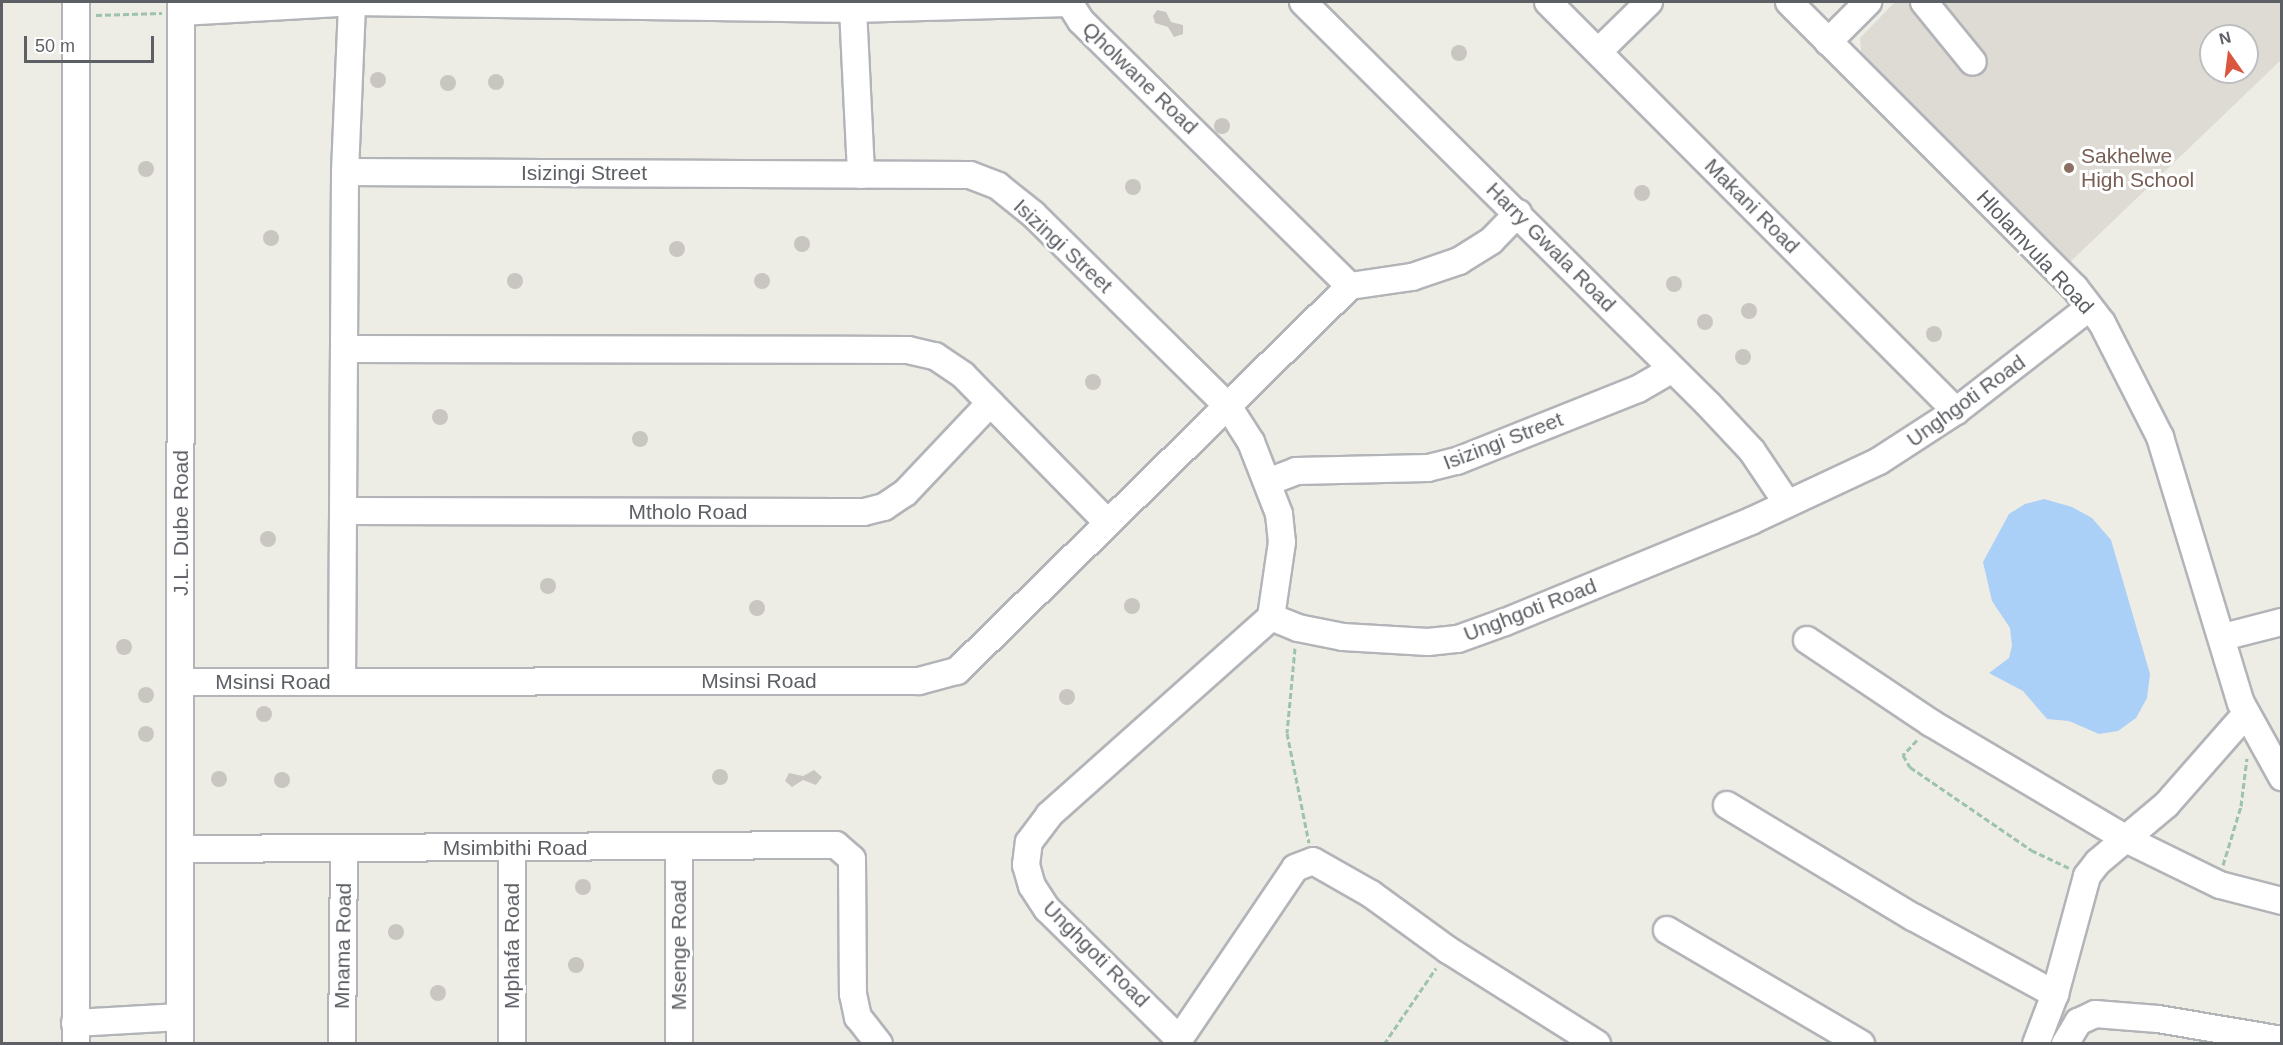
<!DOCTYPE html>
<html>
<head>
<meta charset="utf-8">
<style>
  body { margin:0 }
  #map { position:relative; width:2283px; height:1045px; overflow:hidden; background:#edece5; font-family:Helvetica,sans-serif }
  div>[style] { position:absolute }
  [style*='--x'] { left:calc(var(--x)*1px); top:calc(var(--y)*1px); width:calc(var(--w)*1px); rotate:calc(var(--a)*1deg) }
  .education>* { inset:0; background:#dddbd3 }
  .water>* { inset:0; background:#abd0f7 }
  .building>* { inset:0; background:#c9c6c2 }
  .round { border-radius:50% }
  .path>* { height:3px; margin-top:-1.5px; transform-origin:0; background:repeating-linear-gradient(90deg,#9dc3ab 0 6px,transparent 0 9px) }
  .roads { filter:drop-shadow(2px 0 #b2b4b8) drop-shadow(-2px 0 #b2b4b8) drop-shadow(0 2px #b2b4b8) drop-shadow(0 -2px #b2b4b8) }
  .minor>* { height:26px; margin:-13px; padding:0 13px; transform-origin:13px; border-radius:13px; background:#fff }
  .dots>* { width:16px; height:16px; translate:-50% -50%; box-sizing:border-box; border:3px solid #fff; border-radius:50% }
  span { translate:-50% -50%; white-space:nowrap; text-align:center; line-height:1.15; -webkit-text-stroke:6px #fff; paint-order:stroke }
  .street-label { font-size:21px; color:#5c5f64 }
  .education-label { font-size:21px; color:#785e54 }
  .left { translate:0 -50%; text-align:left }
  .frame { position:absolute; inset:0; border:3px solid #5c5f64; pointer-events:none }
  .north { position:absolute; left:2199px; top:24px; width:60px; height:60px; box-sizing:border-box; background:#fff; border:2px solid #bebfc1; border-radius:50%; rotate:346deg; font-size:16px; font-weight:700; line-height:24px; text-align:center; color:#5c5f64 }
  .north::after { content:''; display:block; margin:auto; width:21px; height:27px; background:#d9563f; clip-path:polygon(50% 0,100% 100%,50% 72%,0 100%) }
  .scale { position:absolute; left:24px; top:36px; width:130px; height:27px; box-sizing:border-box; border:3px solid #5c5f64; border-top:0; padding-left:8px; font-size:18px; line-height:21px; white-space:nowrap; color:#5c5f64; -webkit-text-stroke:4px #fff; paint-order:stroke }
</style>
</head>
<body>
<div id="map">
  <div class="education">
    <i style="clip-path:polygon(evenodd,1895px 2px,2281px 2px,2281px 60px,2067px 265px,1862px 60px,1860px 38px,1895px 2px,2211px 36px,2247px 36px,2247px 72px,2211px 72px,2211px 36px)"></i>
  </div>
  <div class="water">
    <i style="clip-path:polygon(2044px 499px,2072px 507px,2092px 518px,2111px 540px,2150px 674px,2147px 698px,2136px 718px,2118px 731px,2099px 734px,2069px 721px,2047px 719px,2023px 691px,1989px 673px,2009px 658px,2012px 646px,2010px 628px,1992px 601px,1983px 562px,2009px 514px,2025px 504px)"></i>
  </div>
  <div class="building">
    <i style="clip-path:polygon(1157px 10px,1166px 12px,1171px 22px,1183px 25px,1183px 34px,1174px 37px,1168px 27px,1155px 23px,1153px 16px)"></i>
    <i class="round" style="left:1451px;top:45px;width:16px;height:16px"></i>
    <i class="round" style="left:370px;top:72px;width:16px;height:16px"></i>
    <i class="round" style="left:488px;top:74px;width:16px;height:16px"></i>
    <i class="round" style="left:440px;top:75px;width:16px;height:16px"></i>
    <i class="round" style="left:1214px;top:118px;width:16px;height:16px"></i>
    <i class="round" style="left:138px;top:161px;width:16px;height:16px"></i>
    <i class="round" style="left:1125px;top:179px;width:16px;height:16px"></i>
    <i class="round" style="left:1634px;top:185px;width:16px;height:16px"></i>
    <i class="round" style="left:263px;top:230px;width:16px;height:16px"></i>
    <i class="round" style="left:794px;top:236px;width:16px;height:16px"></i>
    <i class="round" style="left:669px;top:241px;width:16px;height:16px"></i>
    <i class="round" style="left:754px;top:273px;width:16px;height:16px"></i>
    <i class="round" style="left:507px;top:273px;width:16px;height:16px"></i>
    <i class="round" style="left:1666px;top:276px;width:16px;height:16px"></i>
    <i class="round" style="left:1741px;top:303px;width:16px;height:16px"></i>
    <i class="round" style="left:1697px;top:314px;width:16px;height:16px"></i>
    <i class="round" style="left:1926px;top:326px;width:16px;height:16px"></i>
    <i class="round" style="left:1735px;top:349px;width:16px;height:16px"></i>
    <i class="round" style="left:1085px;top:374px;width:16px;height:16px"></i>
    <i class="round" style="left:432px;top:409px;width:16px;height:16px"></i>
    <i class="round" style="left:632px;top:431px;width:16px;height:16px"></i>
    <i class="round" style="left:260px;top:531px;width:16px;height:16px"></i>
    <i class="round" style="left:540px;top:578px;width:16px;height:16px"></i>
    <i class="round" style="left:1124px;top:598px;width:16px;height:16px"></i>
    <i class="round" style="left:749px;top:600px;width:16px;height:16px"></i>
    <i class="round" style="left:116px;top:639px;width:16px;height:16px"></i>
    <i class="round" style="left:138px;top:687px;width:16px;height:16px"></i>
    <i class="round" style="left:1059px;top:689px;width:16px;height:16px"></i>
    <i class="round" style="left:256px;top:706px;width:16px;height:16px"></i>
    <i class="round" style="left:138px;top:726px;width:16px;height:16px"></i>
    <i class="round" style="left:712px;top:769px;width:16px;height:16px"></i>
    <i style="clip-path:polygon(814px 770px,822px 777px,816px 785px,803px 780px,792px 787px,785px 781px,789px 773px,803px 776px)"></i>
    <i class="round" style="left:211px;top:771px;width:16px;height:16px"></i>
    <i class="round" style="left:274px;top:772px;width:16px;height:16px"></i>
    <i class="round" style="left:575px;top:879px;width:16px;height:16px"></i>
    <i class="round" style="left:388px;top:924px;width:16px;height:16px"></i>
    <i class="round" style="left:568px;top:957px;width:16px;height:16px"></i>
    <i class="round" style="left:430px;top:985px;width:16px;height:16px"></i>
  </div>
  <div class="path">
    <i style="--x:96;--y:15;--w:66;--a:-1.7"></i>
    <i style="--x:1295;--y:648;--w:85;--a:95.4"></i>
    <i style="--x:1287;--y:733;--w:112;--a:78.7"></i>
    <i style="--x:1917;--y:740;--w:21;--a:133"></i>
    <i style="--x:1903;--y:755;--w:14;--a:60"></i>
    <i style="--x:1910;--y:767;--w:147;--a:34.4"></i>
    <i style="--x:2031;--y:850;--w:42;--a:25.3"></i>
    <i style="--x:2223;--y:865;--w:62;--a:-73"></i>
    <i style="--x:2241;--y:806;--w:48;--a:-82.9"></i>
    <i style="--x:1384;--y:1044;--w:92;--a:-55.6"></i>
  </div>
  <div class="roads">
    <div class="minor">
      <i style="--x:1069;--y:2;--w:22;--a:58"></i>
      <i style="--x:1081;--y:21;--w:378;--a:44.6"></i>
      <i style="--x:1350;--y:286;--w:63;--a:-8.3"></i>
      <i style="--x:1412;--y:277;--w:50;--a:-18.8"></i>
      <i style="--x:1459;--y:261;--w:38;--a:-32"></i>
      <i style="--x:1491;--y:241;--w:39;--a:-46"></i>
      <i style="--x:1303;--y:2;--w:571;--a:44.79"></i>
      <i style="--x:1708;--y:404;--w:64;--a:46.9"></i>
      <i style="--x:1752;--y:451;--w:63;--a:56.1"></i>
      <i style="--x:1548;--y:2;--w:578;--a:45.07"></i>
      <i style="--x:1789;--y:2;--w:404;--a:45"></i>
      <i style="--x:2075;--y:288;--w:44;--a:52.4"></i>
      <i style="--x:2102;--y:323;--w:128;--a:63"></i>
      <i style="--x:2160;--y:437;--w:278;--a:73.1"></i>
      <i style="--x:2241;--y:703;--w:85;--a:61"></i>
      <i style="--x:1924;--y:2;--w:77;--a:50.8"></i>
      <i style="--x:853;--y:9;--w:166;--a:87.2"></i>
      <i style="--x:181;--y:12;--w:171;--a:-3.3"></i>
      <i style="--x:352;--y:2;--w:501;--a:0.8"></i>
      <i style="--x:853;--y:9;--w:216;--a:-1.6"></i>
      <i style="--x:1828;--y:42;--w:57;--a:-45"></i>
      <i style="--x:1599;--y:51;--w:70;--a:-44.4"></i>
      <i style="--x:345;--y:172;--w:625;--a:0.28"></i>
      <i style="--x:970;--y:175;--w:30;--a:21"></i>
      <i style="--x:998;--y:186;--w:45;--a:38.7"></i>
      <i style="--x:1033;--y:214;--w:274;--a:44.6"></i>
      <i style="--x:1228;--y:406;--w:43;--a:57.4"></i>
      <i style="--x:1251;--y:442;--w:77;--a:68.7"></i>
      <i style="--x:1279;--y:514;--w:28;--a:84"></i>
      <i style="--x:1282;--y:542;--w:76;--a:98.3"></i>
      <i style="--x:344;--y:349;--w:564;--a:0.1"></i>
      <i style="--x:908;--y:350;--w:28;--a:13"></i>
      <i style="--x:935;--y:356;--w:34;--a:34"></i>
      <i style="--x:963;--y:375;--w:207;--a:45.6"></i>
      <i style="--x:1268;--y:482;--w:30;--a:-21"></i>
      <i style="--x:1296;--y:471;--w:132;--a:-1.3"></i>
      <i style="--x:1428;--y:468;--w:30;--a:-14"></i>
      <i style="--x:1457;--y:461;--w:195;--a:-21.7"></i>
      <i style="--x:1638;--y:389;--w:39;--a:-30"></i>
      <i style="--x:343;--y:511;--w:521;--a:0.11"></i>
      <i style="--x:864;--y:512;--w:21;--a:-14"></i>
      <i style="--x:884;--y:507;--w:25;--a:-34"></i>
      <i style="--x:905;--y:493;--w:124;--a:-46.6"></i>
      <i style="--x:1271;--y:617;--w:29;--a:22"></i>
      <i style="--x:1298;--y:628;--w:46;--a:11.3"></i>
      <i style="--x:1343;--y:637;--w:85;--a:3.4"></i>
      <i style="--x:1428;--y:642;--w:30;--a:-6"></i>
      <i style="--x:1458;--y:639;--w:50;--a:-19.9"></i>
      <i style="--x:1505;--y:622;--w:266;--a:-22.3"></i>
      <i style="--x:1751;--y:521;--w:141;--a:-25.1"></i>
      <i style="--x:1879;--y:461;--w:92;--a:-33"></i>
      <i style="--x:1956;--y:411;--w:168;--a:-37.8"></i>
      <i style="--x:2223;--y:637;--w:61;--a:-14.3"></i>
      <i style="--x:1807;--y:640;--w:149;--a:33.8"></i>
      <i style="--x:1931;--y:723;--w:229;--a:30.7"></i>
      <i style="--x:2128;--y:840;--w:102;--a:26.1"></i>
      <i style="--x:2220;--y:885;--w:64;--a:14.5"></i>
      <i style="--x:181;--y:682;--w:738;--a:-0.08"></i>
      <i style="--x:919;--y:681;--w:39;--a:-15"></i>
      <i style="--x:957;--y:671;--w:550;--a:-44.41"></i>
      <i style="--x:342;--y:682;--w:510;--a:-89.66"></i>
      <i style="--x:345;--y:172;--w:170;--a:-87.6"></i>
      <i style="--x:1727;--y:805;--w:217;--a:31.1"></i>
      <i style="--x:1913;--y:917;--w:162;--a:28.5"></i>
      <i style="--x:181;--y:849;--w:655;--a:-0.35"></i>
      <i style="--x:836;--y:845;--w:21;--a:41"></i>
      <i style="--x:852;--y:859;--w:135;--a:89.6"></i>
      <i style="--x:853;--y:994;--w:24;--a:78"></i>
      <i style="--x:858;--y:1017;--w:34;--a:52"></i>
      <i style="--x:1667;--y:930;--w:225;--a:30.4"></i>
      <i style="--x:75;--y:1023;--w:105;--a:-3.3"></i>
      <i style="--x:1179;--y:1039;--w:185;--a:-135.4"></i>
      <i style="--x:1047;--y:909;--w:27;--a:-123"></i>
      <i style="--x:1032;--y:886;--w:22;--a:-106"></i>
      <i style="--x:1026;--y:865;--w:23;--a:-83"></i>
      <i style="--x:1029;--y:842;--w:34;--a:-53"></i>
      <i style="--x:1049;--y:815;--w:297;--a:-41.7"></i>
      <i style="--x:76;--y:1044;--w:1042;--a:-90"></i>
      <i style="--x:180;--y:1044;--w:1042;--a:-89.95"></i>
      <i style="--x:342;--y:1044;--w:195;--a:-89.4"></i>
      <i style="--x:512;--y:1044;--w:196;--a:-90"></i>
      <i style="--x:679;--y:1044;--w:198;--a:-90"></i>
      <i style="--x:1176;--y:1044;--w:212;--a:-55.9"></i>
      <i style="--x:1295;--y:868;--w:19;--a:-21"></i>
      <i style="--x:1313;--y:861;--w:67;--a:29.6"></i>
      <i style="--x:1371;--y:894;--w:95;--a:36"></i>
      <i style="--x:1448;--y:950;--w:176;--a:32.2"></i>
      <i style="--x:2036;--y:1044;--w:53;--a:-69.2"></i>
      <i style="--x:2055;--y:994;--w:122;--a:-74.8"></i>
      <i style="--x:2087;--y:876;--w:18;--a:-52"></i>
      <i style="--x:2098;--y:862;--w:89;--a:-40"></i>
      <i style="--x:2166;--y:805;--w:121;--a:-48.7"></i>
      <i style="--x:2065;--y:1044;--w:26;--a:-59"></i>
      <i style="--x:2078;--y:1022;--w:19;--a:-25"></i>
      <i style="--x:2095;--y:1014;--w:63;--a:4.5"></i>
      <i style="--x:2158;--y:1019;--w:126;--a:9.6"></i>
    </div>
  </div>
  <div class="dots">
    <i style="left:2069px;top:168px;background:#8d6e63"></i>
  </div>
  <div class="street-label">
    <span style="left:1140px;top:78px;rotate:44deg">Qholwane Road</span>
    <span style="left:584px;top:173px">Isizingi Street</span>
    <span style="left:1752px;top:206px;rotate:45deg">Makani Road</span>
    <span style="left:1063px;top:246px;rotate:43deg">Isizingi Street</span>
    <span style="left:1551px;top:247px;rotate:45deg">Harry Gwala Road</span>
    <span style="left:2035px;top:252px;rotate:47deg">Hlolamvula Road</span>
    <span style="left:1966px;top:401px;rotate:-36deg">Unghgoti Road</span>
    <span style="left:1503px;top:441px;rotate:-21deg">Isizingi Street</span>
    <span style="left:688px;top:512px">Mtholo Road</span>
    <span style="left:181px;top:523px;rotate:-90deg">J.L. Dube Road</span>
    <span style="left:1530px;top:610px;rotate:-21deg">Unghgoti Road</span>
    <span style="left:759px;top:681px">Msinsi Road</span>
    <span style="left:273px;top:682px">Msinsi Road</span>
    <span style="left:515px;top:848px">Msimbithi Road</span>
    <span style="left:679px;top:945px;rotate:-90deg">Msenge Road</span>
    <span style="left:343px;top:946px;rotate:-89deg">Mnama Road</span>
    <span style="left:512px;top:946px;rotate:-90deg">Mphafa Road</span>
    <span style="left:1096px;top:954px;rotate:45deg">Unghgoti Road</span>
  </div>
  <div class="education-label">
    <span class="left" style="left:2081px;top:168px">Sakhelwe<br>High School</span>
  </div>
  <div class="frame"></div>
  <div class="north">N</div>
  <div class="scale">50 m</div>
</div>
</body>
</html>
